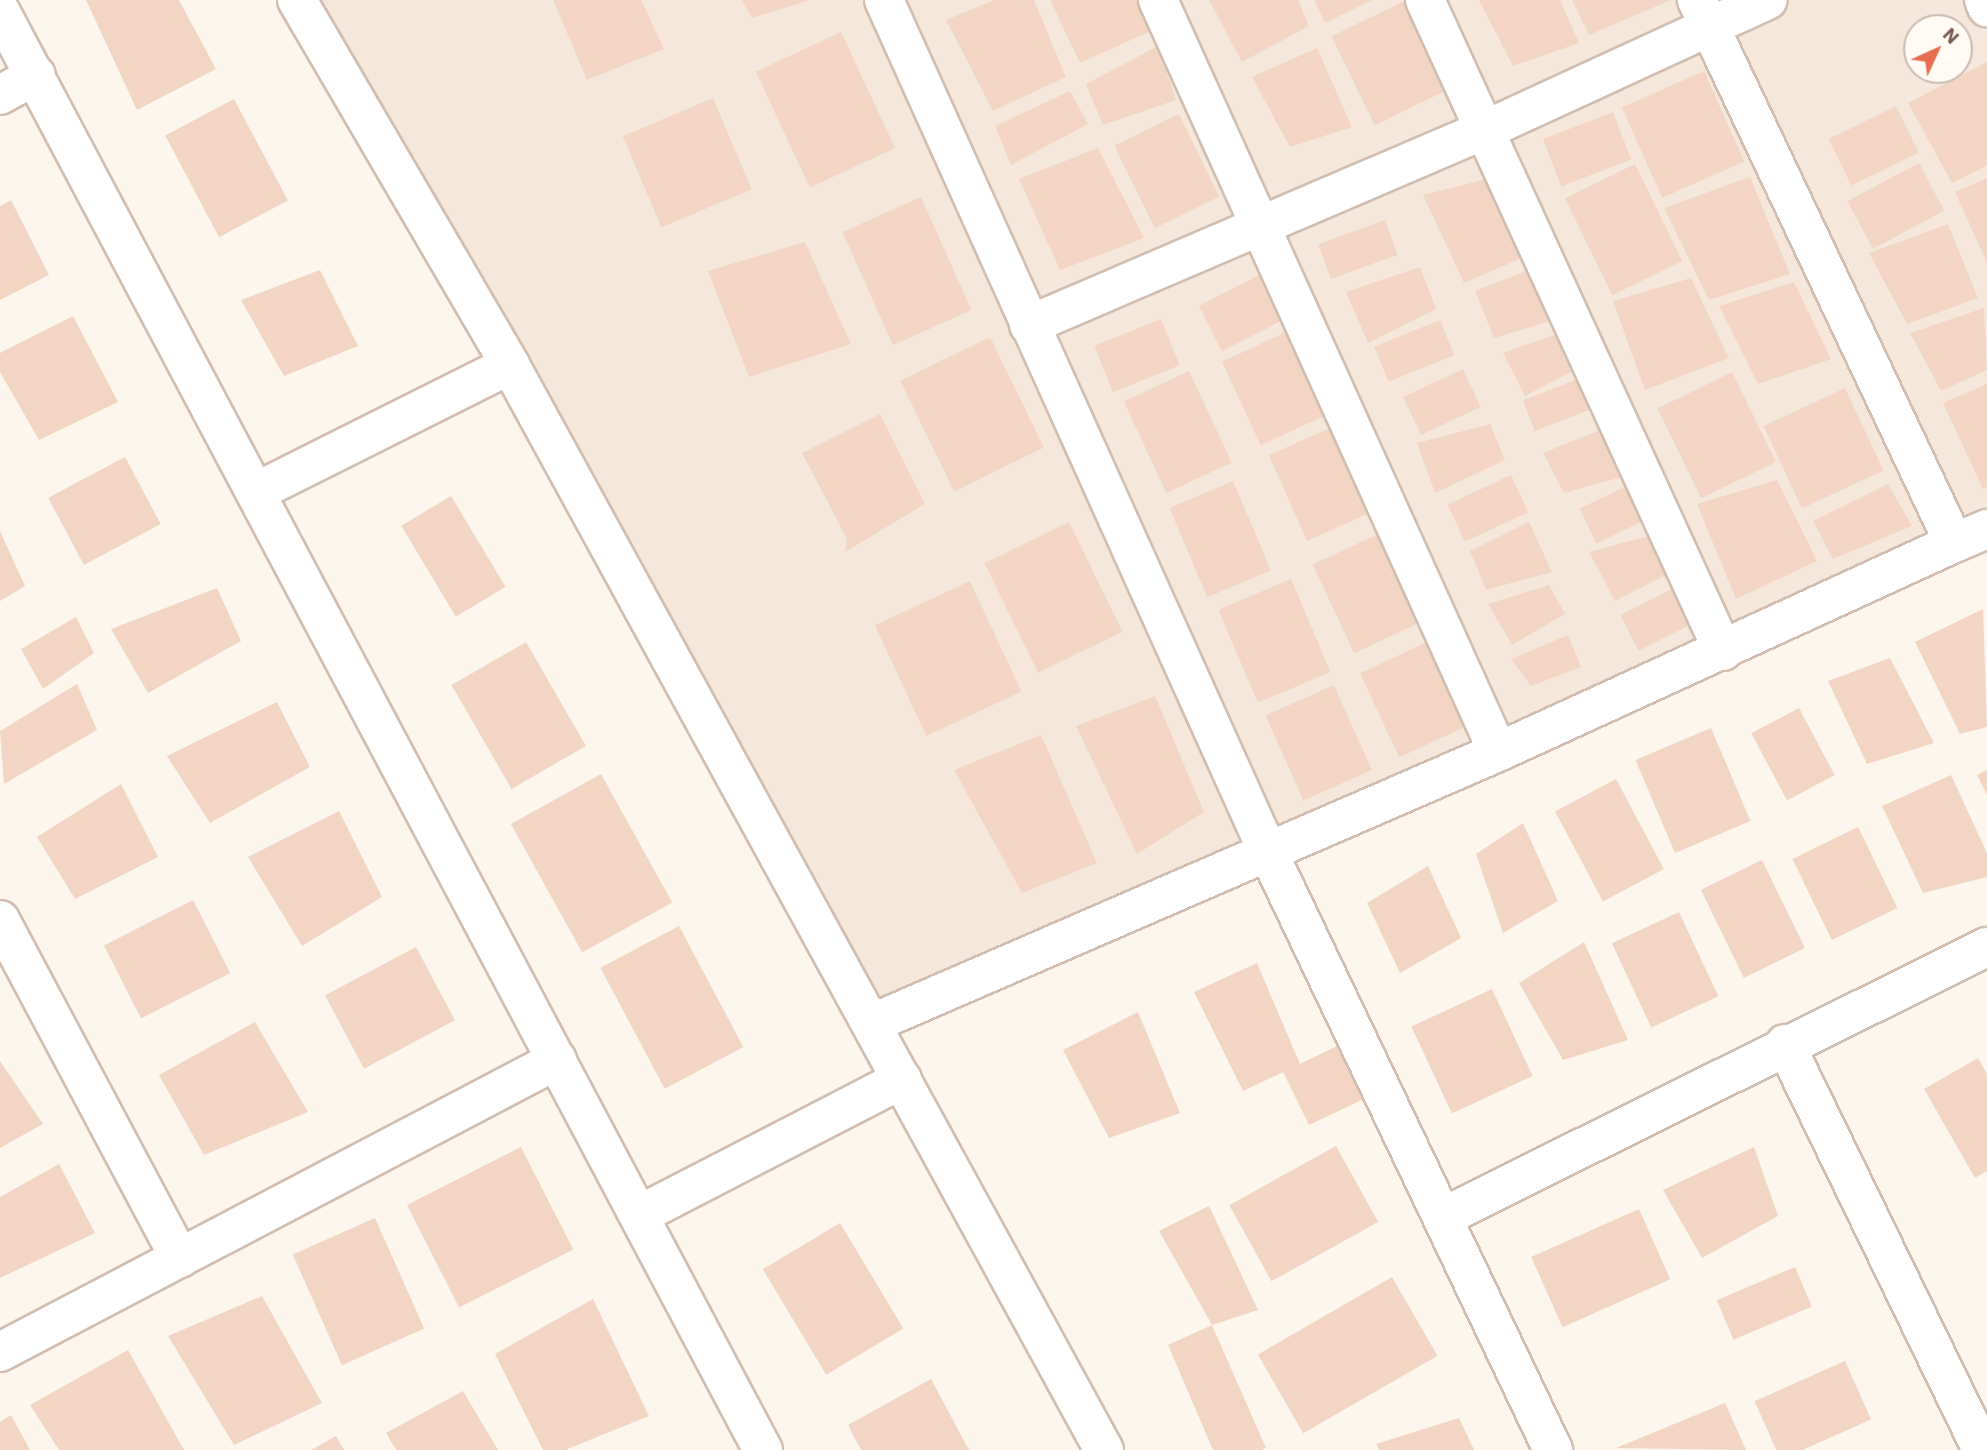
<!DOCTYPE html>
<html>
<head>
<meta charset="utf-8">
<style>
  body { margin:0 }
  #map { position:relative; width:1987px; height:1450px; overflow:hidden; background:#fdf6ec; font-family:"IBM Plex Sans",sans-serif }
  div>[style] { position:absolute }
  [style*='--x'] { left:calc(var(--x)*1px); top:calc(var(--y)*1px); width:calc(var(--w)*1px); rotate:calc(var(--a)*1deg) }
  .residential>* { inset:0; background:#f5e8da }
  .building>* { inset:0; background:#f3d5c3; transform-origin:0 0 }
  .roads { filter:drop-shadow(2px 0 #d1beb0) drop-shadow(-2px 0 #d1beb0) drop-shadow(0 2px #d1beb0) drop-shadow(0 -2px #d1beb0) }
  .minor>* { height:38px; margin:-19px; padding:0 19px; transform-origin:19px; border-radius:19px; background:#fff }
  .tertiary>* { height:38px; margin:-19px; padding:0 19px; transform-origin:19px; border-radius:19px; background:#fff }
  span { translate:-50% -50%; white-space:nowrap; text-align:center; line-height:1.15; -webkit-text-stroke:5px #fffaf3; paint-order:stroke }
  .north { position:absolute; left:1903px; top:14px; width:70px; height:70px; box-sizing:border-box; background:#fffaf3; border:2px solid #cabbb1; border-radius:50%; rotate:45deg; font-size:19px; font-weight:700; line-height:28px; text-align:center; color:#7a5c4d }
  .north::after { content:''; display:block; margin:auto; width:24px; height:32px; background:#e76f51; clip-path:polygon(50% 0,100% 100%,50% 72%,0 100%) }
</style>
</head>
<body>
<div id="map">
  <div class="residential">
    <i style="clip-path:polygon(evenodd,312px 0,1987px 0,1987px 518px,873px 1022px,312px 0,1917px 28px,1959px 28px,1959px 70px,1917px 70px,1917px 28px)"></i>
  </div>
  <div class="building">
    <i style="clip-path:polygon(86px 0,179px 0,216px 69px,137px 110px)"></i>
    <i style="clip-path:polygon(553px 0,641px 0,664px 49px,587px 80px)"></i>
    <i style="clip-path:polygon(742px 0,807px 0,807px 1px,752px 18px)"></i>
    <i style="clip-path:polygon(994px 0,1034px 0,1066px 77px,993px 111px,946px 20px)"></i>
    <i style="clip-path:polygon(1050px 0,1137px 0,1151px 31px,1080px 63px)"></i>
    <i style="clip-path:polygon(1209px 0,1298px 0,1309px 26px,1242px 62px)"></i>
    <i style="clip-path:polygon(1314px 0,1372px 0,1325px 23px)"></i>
    <i style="left:1406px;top:0;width:99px;height:83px;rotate:64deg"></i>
    <i style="clip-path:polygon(1479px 0,1560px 0,1579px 43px,1513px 66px)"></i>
    <i style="clip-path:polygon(1572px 0,1671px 0,1589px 35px)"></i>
    <i style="left:841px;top:32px;width:128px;height:94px;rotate:65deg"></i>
    <i style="clip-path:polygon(1158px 46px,1176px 100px,1103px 125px,1086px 84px)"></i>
    <i style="clip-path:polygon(1317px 48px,1352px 127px,1290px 147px,1252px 77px)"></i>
    <i style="clip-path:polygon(1987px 62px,1987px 166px,1952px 183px,1908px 103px)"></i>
    <i style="left:1704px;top:71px;width:99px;height:90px;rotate:66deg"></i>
    <i style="clip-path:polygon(1070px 91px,1088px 124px,1011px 165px,995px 126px)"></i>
    <i style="left:713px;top:98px;width:99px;height:98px;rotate:67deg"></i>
    <i style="left:234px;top:99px;width:115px;height:78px;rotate:62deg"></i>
    <i style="left:1896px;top:106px;width:52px;height:75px;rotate:64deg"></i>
    <i style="left:1613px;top:112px;width:51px;height:75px;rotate:69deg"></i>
    <i style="left:1179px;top:114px;width:92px;height:72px;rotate:64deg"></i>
    <i style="clip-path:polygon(1098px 148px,1144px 238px,1060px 270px,1019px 179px)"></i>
    <i style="left:1919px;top:163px;width:54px;height:81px;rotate:62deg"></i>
    <i style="left:1635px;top:164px;width:108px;height:78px;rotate:64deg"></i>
    <i style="clip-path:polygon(1750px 177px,1790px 274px,1709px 300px,1664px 208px)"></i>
    <i style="clip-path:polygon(1491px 178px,1524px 257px,1464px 283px,1423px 195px)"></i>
    <i style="clip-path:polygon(1987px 178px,1987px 263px,1955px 192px)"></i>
    <i style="left:921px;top:197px;width:124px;height:86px;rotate:66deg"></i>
    <i style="clip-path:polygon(11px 200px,49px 275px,0 300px,0 206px)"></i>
    <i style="left:1385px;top:220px;width:37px;height:71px;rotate:70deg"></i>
    <i style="clip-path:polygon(1948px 224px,1978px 298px,1907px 324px,1869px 253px)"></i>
    <i style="clip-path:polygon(805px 242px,851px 344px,749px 377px,708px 271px)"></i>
    <i style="clip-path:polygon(1420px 267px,1436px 309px,1368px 343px,1346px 292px)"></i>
    <i style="clip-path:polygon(320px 270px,358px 346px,284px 376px,241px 300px)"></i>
    <i style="clip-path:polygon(1529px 270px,1554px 320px,1494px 338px,1475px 291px)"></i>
    <i style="left:1263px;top:273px;width:51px;height:72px;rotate:63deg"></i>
    <i style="clip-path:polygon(1691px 278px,1729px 358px,1645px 390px,1613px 301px)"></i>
    <i style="clip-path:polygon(1794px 282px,1831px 359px,1758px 384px,1719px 306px)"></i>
    <i style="clip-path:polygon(1984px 308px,1987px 370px,1941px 391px,1910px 333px)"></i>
    <i style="clip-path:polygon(73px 316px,118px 402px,39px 440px,0 372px,0 353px)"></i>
    <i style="left:1161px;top:319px;width:50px;height:72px;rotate:68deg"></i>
    <i style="left:1440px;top:320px;width:38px;height:71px;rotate:68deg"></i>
    <i style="left:1288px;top:331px;width:92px;height:73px;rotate:65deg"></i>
    <i style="clip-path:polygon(1556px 334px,1575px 370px,1525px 396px,1503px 353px)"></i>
    <i style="left:990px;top:337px;width:123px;height:100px;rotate:64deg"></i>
    <i style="left:1463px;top:369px;width:42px;height:66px;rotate:65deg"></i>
    <i style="left:1189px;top:371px;width:101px;height:72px;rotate:65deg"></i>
    <i style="left:1732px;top:372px;width:100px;height:83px;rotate:64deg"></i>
    <i style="left:1578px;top:379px;width:33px;height:59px;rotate:69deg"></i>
    <i style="clip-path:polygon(1987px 384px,1987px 487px,1983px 489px,1943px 403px)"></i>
    <i style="left:1845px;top:388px;width:91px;height:90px;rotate:65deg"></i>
    <i style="clip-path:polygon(880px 414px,925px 504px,845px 552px,847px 539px,802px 453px)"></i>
    <i style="clip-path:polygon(1490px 424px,1505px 460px,1435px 493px,1417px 443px)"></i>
    <i style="left:1330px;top:428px;width:94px;height:67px;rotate:66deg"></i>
    <i style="clip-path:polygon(1600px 430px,1622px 477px,1564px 493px,1543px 453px)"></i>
    <i style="left:125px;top:457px;width:76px;height:87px;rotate:62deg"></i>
    <i style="left:1511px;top:475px;width:41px;height:70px;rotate:65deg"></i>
    <i style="clip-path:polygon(1777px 480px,1817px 561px,1736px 599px,1697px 504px)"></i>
    <i style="left:1233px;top:481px;width:97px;height:69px;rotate:67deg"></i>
    <i style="clip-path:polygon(1888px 484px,1912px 526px,1833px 559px,1813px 521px)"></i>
    <i style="left:1628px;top:485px;width:39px;height:54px;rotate:64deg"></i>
    <i style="left:451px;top:496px;width:106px;height:58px;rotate:59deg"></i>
    <i style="left:1069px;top:522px;width:122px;height:94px;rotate:64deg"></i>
    <i style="clip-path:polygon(1529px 522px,1552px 572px,1486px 590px,1470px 551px)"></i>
    <i style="clip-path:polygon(0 531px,25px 586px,0 601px)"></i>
    <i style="left:1378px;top:534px;width:98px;height:72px;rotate:65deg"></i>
    <i style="clip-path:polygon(1652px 535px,1672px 572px,1615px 601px,1589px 552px)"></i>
    <i style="left:1291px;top:579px;width:101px;height:79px;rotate:67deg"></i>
    <i style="left:970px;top:581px;width:122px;height:105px;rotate:65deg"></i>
    <i style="clip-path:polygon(1549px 585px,1565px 614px,1512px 645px,1488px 604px)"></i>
    <i style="clip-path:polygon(217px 588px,241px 641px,148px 693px,111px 629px)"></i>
    <i style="left:1672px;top:589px;width:40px;height:58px;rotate:63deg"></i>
    <i style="clip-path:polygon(1983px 609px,1987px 727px,1960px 734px,1915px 642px)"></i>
    <i style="clip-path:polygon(76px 617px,94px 653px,43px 689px,21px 649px)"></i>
    <i style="clip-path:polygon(1568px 635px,1581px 667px,1531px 686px,1511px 659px)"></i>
    <i style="left:526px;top:642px;width:120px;height:86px;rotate:60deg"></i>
    <i style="left:1427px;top:642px;width:93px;height:74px;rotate:65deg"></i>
    <i style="clip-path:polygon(1890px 658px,1934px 743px,1867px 764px,1828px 681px)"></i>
    <i style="clip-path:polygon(77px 684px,97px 730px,4px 784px,0 731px)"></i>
    <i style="left:1334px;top:685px;width:93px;height:75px;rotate:66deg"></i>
    <i style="clip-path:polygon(1155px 696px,1204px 812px,1137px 854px,1076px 726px)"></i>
    <i style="clip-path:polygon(277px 702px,310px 767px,210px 823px,167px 756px)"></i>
    <i style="left:1799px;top:708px;width:76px;height:54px;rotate:62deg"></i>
    <i style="left:1711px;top:728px;width:101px;height:82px;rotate:67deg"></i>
    <i style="clip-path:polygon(1041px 735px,1097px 863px,1022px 893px,954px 770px)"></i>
    <i style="clip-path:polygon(1987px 770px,1987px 795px,1977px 775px)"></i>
    <i style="left:601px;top:774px;width:147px;height:103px;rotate:61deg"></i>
    <i style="clip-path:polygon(1951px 775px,1987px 853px,1987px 877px,1923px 893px,1882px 806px)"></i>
    <i style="left:1616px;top:779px;width:102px;height:69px;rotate:62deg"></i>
    <i style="clip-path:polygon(121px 784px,158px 857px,75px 899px,37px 837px)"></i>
    <i style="clip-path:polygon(339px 811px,382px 897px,302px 946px,248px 857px)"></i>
    <i style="clip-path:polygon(1523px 823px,1558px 901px,1503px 933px,1476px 854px)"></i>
    <i style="left:1858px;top:827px;width:90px;height:73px;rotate:64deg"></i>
    <i style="left:1762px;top:860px;width:98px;height:68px;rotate:64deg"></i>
    <i style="clip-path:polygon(1428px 866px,1461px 938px,1400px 973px,1367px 903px)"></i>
    <i style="left:193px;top:900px;width:82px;height:100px;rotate:63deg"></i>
    <i style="left:1679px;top:912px;width:93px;height:74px;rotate:65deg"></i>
    <i style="left:679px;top:926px;width:137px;height:89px;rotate:62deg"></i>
    <i style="clip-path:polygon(1584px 942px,1628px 1040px,1563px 1060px,1519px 983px)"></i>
    <i style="left:416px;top:947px;width:83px;height:103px;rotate:62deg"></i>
    <i style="clip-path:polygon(1257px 963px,1300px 1064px,1339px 1045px,1366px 1098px,1309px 1125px,1283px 1072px,1243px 1091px,1194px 992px)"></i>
    <i style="left:1492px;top:989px;width:96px;height:89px;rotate:65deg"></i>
    <i style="clip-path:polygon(1138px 1012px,1180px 1113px,1109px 1138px,1063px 1050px)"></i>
    <i style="clip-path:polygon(255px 1022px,308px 1112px,204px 1155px,159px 1075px)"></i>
    <i style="clip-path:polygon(1978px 1058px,1987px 1074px,1987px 1171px,1975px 1178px,1924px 1089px)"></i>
    <i style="clip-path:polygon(0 1061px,43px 1124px,0 1148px)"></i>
    <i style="left:1336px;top:1146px;width:87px;height:122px;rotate:61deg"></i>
    <i style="left:521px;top:1147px;width:115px;height:128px;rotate:63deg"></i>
    <i style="clip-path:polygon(1754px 1147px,1778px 1216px,1702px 1258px,1663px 1190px)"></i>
    <i style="clip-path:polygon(59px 1164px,95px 1233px,0 1278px,0 1197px)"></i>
    <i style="clip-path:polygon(1209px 1206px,1258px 1310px,1212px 1325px,1159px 1231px)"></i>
    <i style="left:1639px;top:1209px;width:77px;height:118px;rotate:66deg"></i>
    <i style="left:375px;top:1218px;width:121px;height:90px;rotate:66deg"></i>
    <i style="left:840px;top:1223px;width:123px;height:90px;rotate:59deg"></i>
    <i style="left:1795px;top:1267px;width:43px;height:85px;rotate:67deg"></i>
    <i style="left:1392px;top:1277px;width:91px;height:155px;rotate:60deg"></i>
    <i style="clip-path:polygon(262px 1296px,322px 1403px,234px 1445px,168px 1336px)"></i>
    <i style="clip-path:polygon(593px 1299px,649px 1416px,565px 1450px,543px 1450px,495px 1354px)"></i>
    <i style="clip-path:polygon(1212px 1325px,1266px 1448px,1262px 1450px,1213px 1450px,1168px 1345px)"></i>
    <i style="clip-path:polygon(128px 1350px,184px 1450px,59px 1450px,30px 1405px)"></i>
    <i style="left:1845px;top:1361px;width:64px;height:99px;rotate:66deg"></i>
    <i style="clip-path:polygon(931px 1379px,969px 1450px,861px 1450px,848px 1425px)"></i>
    <i style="clip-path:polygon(463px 1391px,498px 1450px,396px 1450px,386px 1433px)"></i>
    <i style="clip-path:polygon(1725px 1403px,1746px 1450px,1616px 1448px)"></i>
    <i style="clip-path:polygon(11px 1415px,30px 1450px,0 1450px,0 1422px)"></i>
    <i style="clip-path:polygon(1459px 1418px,1474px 1450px,1379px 1450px,1376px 1444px)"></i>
    <i style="clip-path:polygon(336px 1436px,344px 1450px,311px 1450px)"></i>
  </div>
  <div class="roads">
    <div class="minor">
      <i style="--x:884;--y:0;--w:932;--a:65.74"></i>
      <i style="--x:1267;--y:850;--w:665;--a:64.51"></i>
      <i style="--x:1158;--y:0;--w:825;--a:65.67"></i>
      <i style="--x:1425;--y:0;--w:716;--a:65.4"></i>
      <i style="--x:1984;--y:0;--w:8;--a:67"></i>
      <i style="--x:0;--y:11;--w:1629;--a:62.07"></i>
      <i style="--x:0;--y:95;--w:41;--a:-29.1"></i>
      <i style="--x:1029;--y:325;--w:496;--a:-23.2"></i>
      <i style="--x:1485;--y:130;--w:311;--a:-24.7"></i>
      <i style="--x:256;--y:492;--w:284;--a:-26.6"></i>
      <i style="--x:1954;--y:543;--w:36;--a:-23"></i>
      <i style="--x:0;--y:920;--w:383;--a:62"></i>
      <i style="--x:873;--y:1023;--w:681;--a:-23.44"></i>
      <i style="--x:1498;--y:752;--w:502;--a:-24.62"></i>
      <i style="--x:1954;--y:543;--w:601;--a:-115.33"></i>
      <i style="--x:1785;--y:1044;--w:451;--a:64.1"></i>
      <i style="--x:639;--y:1215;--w:296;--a:-27.3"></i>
      <i style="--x:1445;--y:1216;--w:605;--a:-26.4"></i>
      <i style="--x:0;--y:1352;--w:629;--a:-27.67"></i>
    </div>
    <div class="tertiary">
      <i style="--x:297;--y:0;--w:423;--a:59.7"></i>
      <i style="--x:510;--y:365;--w:1237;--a:61.3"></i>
    </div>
  </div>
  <div class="north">N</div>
</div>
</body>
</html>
